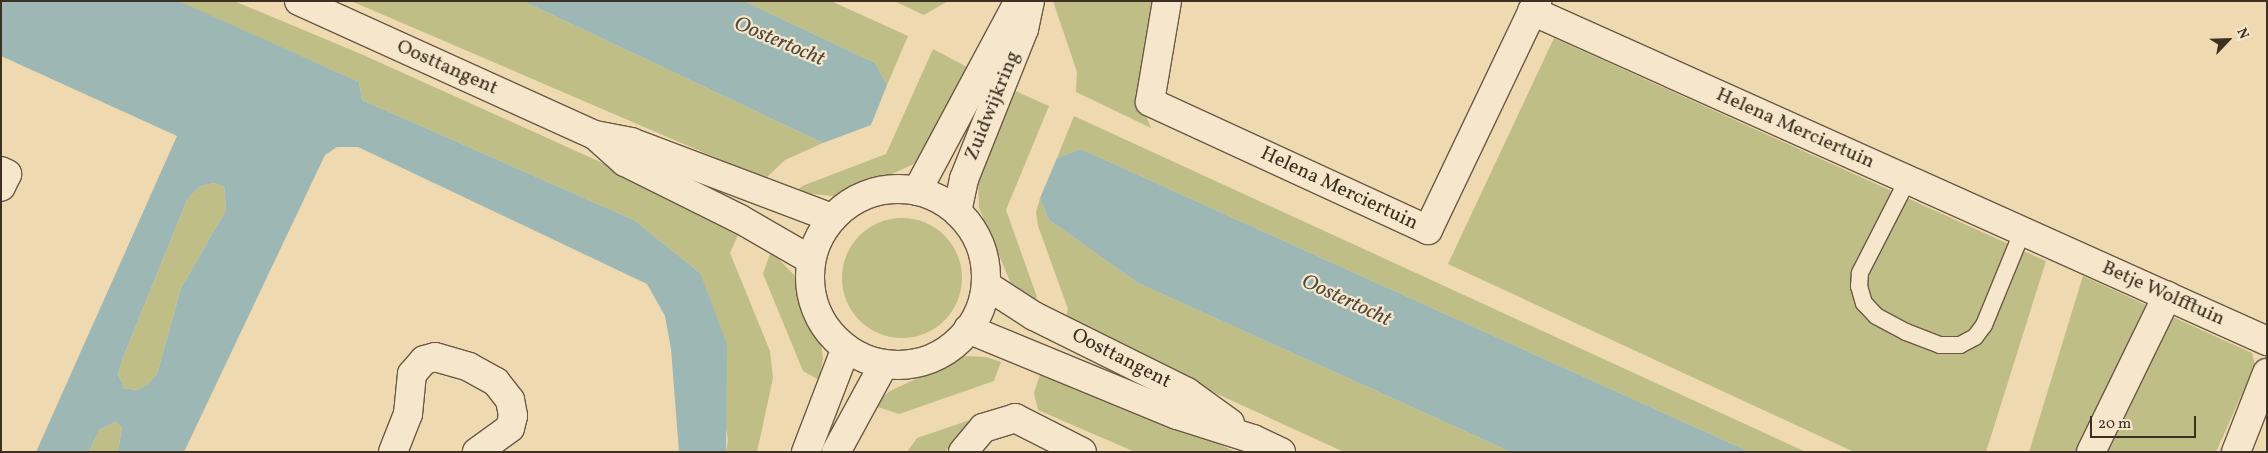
<!DOCTYPE html>
<html>
<head>
<meta charset="utf-8">
<style>
  body { margin:0 }
  #map { position:relative; width:2268px; height:453px; overflow:hidden; background:#efd9b0; font-family:Vollkorn,serif }
  div>[style] { position:absolute }
  [style*='--x'] { left:calc(var(--x)*1px); top:calc(var(--y)*1px); width:calc(var(--w)*1px); rotate:calc(var(--a)*1deg) }
  .green>* { inset:0; background:#bfbe87 }
  .round { border-radius:50% }
  .water>* { inset:0; background:#9db8b4 }
  .roads { filter:drop-shadow(1px 0 #6a5a45) drop-shadow(-1px 0 #6a5a45) drop-shadow(0 1px #6a5a45) drop-shadow(0 -1px #6a5a45) }
  .service>* { height:16px; margin:-8px; padding:0 8px; transform-origin:8px; border-radius:8px; background:#f5e6cc }
  .minor>* { height:28px; margin:-14px; padding:0 14px; transform-origin:14px; border-radius:14px; background:#f5e6cc }
  .secondary>* { height:28px; margin:-14px; padding:0 14px; transform-origin:14px; border-radius:14px; background:#f5e6cc }
  .secondary>.ring { margin:-14px; padding:0; box-sizing:content-box; background:none; border:28px solid #f5e6cc; border-radius:50% }
  span { translate:-50% -50%; white-space:nowrap; text-align:center; line-height:1.15; -webkit-text-stroke:4.5px #f5e6cc; paint-order:stroke }
  .street-label { font-size:20px; color:#3d2f21 }
  .water-label { font-size:21px; color:#504a3e; font-style:italic }
  .frame { position:absolute; inset:0; border:2px solid #3d2f21; pointer-events:none }
  .north { position:absolute; left:2203px; top:15px; width:50px; height:50px; -webkit-text-stroke:4px #f5e6cc; paint-order:stroke; rotate:66deg; font-size:14px; font-weight:700; line-height:20px; text-align:center; color:#3d2f21 }
  .north::after { content:''; display:block; margin:auto; width:18px; height:22px; background:#3d2f21; clip-path:polygon(50% 0,100% 100%,50% 72%,0 100%) }
  .scale { position:absolute; left:2090px; top:416px; width:106px; height:22px; box-sizing:border-box; border:2px solid #3d2f21; border-top:0; padding-left:6px; font-size:15px; line-height:18px; white-space:nowrap; color:#3d2f21; -webkit-text-stroke:4px #f5e6cc; paint-order:stroke }
</style>
</head>
<body>
<div id="map">
  <div class="green">
    <i style="clip-path:polygon(177px 1px,234px 1px,361px 54px,742px 226px,730px 253px,770px 351px,773px 378px,757px 452px,726px 452px,728px 440px,700px 273px,634px 220px,362px 100px,359px 82px)"></i>
    <i style="clip-path:polygon(351px 1px,523px 1px,823px 143px,785px 160px,765px 179px)"></i>
    <i style="clip-path:polygon(744px 1px,831px 1px,908px 36px,887px 85px,875px 63px)"></i>
    <i style="clip-path:polygon(894px 1px,948px 1px,924px 15px)"></i>
    <i style="clip-path:polygon(1053px 1px,1152px 1px,1137px 94px,1151px 128px,1076px 92px,1077px 72px)"></i>
    <i style="clip-path:polygon(1554px 38px,2046px 261px,1986px 452px,1854px 452px,1448px 264px)"></i>
    <i style="clip-path:polygon(933px 49px,969px 68px,914px 164px,840px 197px,797px 192px,802px 186px,886px 154px)"></i>
    <i style="clip-path:polygon(1013px 90px,1049px 106px,1006px 210px,1037px 297px,1033px 301px,1012px 286px,979px 208px,978px 180px)"></i>
    <i style="clip-path:polygon(1074px 116px,1806px 452px,1750px 452px,1081px 149px,1057px 158px)"></i>
    <i style="clip-path:polygon(213px 183px,224px 186px,226px 210px,181px 288px,157px 374px,147px 385px,136px 390px,124px 388px,118px 374px,122px 360px,187px 200px,199px 187px)"></i>
    <i style="clip-path:polygon(1040px 198px,1049px 220px,1138px 283px,1511px 452px,1344px 452px,1064px 324px,1068px 309px,1038px 226px,1036px 212px)"></i>
    <i class="round" style="left:842px;top:218px;width:120px;height:120px"></i>
    <i style="clip-path:polygon(771px 251px,795px 276px,821px 342px,823px 359px,819px 380px,803px 371px,763px 274px)"></i>
    <i style="clip-path:polygon(2083px 276px,2252px 353px,2255px 365px,2216px 452px,2029px 452px)"></i>
    <i style="clip-path:polygon(966px 356px,986px 357px,1001px 362px,994px 381px,899px 414px,878px 407px,878px 401px,890px 391px)"></i>
    <i style="clip-path:polygon(1043px 365px,1236px 452px,1135px 452px,1038px 410px,1034px 393px)"></i>
    <i style="clip-path:polygon(973px 419px,945px 452px,907px 452px,917px 438px)"></i>
    <i style="clip-path:polygon(115px 422px,122px 427px,118px 452px,89px 452px,99px 430px)"></i>
  </div>
  <div class="water">
    <i style="clip-path:polygon(evenodd,1px 1px,181px 2px,359px 82px,362px 100px,634px 220px,700px 273px,714px 309px,727px 345px,726px 452px,679px 452px,671px 349px,665px 316px,647px 284px,358px 147px,337px 147px,325px 155px,184px 452px,118px 452px,122px 427px,115px 422px,99px 430px,89px 452px,36px 452px,177px 136px,1px 56px,1px 1px,213px 183px,224px 186px,226px 210px,181px 288px,157px 374px,147px 385px,136px 390px,124px 388px,118px 374px,122px 360px,187px 200px,199px 187px,213px 183px)"></i>
    <i style="clip-path:polygon(523px 1px,744px 1px,875px 63px,887px 85px,871px 125px,823px 143px)"></i>
    <i style="clip-path:polygon(1081px 149px,1750px 452px,1511px 452px,1138px 283px,1049px 220px,1040px 198px,1057px 158px)"></i>
  </div>
  <div class="roads">
    <div class="service">
      <i style="--x:1908;--y:179;--w:106;--a:117.1"></i>
      <i style="--x:1860;--y:273;--w:13;--a:94"></i>
      <i style="--x:1859;--y:286;--w:18;--a:74"></i>
      <i style="--x:1864;--y:303;--w:18;--a:47"></i>
      <i style="--x:1876;--y:316;--w:34;--a:28"></i>
      <i style="--x:1906;--y:332;--w:36;--a:21"></i>
      <i style="--x:1940;--y:345;--w:20;--a:0"></i>
      <i style="--x:1960;--y:345;--w:17;--a:-28"></i>
      <i style="--x:1975;--y:337;--w:15;--a:-53"></i>
      <i style="--x:1984;--y:325;--w:103;--a:-67.7"></i>
    </div>
    <div class="minor">
      <i style="--x:1167;--y:1;--w:102;--a:99.6"></i>
      <i style="--x:1150;--y:102;--w:306;--a:24.7"></i>
      <i style="--x:1428;--y:230;--w:254;--a:-64.5"></i>
      <i style="--x:1532;--y:11;--w:806;--a:24.18"></i>
      <i style="--x:1;--y:171;--w:7;--a:27"></i>
      <i style="--x:7;--y:174;--w:14;--a:115"></i>
      <i style="--x:917;--y:191;--w:216;--a:-61.8"></i>
      <i style="--x:957;--y:212;--w:34;--a:-78"></i>
      <i style="--x:964;--y:179;--w:162;--a:-68.2"></i>
      <i style="--x:1024;--y:29;--w:29;--a:-78"></i>
      <i style="--x:393;--y:452;--w:41;--a:-68.5"></i>
      <i style="--x:408;--y:414;--w:40;--a:-84.3"></i>
      <i style="--x:412;--y:374;--w:18;--a:-49"></i>
      <i style="--x:424;--y:360;--w:11;--a:-15"></i>
      <i style="--x:435;--y:357;--w:35;--a:16"></i>
      <i style="--x:469;--y:367;--w:31;--a:29"></i>
      <i style="--x:496;--y:382;--w:23;--a:52"></i>
      <i style="--x:510;--y:400;--w:16;--a:79"></i>
      <i style="--x:513;--y:416;--w:12;--a:104"></i>
      <i style="--x:510;--y:428;--w:41;--a:144"></i>
      <i style="--x:806;--y:452;--w:111;--a:-69"></i>
      <i style="--x:836;--y:452;--w:100;--a:-61.4"></i>
      <i style="--x:963;--y:452;--w:31;--a:-50"></i>
      <i style="--x:983;--y:428;--w:34;--a:-17"></i>
      <i style="--x:1015;--y:418;--w:75;--a:26.9"></i>
      <i style="--x:2091;--y:452;--w:174;--a:-64"></i>
      <i style="--x:2236;--y:452;--w:85;--a:-68.6"></i>
    </div>
    <div class="secondary">
      <i style="--x:299;--y:1;--w:325;--a:24.4"></i>
      <i style="--x:595;--y:135;--w:37;--a:11"></i>
      <i style="--x:631;--y:142;--w:215;--a:20.7"></i>
      <i style="--x:596;--y:136;--w:39;--a:42"></i>
      <i style="--x:625;--y:162;--w:128;--a:26.4"></i>
      <i style="--x:740;--y:219;--w:82;--a:30"></i>
      <i class="ring" style="left:810px;top:189px;width:148px;height:148px"></i>
      <i style="--x:986;--y:285;--w:57;--a:32.9"></i>
      <i style="--x:1034;--y:316;--w:171;--a:26.4"></i>
      <i style="--x:1187;--y:392;--w:53;--a:35.8"></i>
      <i style="--x:968;--y:329;--w:226;--a:22.4"></i>
      <i style="--x:1177;--y:415;--w:80;--a:17.5"></i>
      <i style="--x:1253;--y:439;--w:31;--a:25"></i>
    </div>
  </div>
  <div class="street-label">
    <span style="left:447px;top:68px;rotate:24deg">Oosttangent</span>
    <span style="left:993px;top:106px;rotate:-68deg">Zuidwijkring</span>
    <span style="left:1795px;top:129px;rotate:24deg">Helena Merciertuin</span>
    <span style="left:1339px;top:189px;rotate:25deg">Helena Merciertuin</span>
    <span style="left:2163px;top:294px;rotate:24deg">Betje Wolfftuin</span>
    <span style="left:1121px;top:359px;rotate:27deg">Oosttangent</span>
  </div>
  <div class="water-label">
    <span style="left:779px;top:42px;rotate:23deg">Oostertocht</span>
    <span style="left:1346px;top:301px;rotate:25deg">Oostertocht</span>
  </div>
  <div class="frame"></div>
  <div class="north">N</div>
  <div class="scale">20 m</div>
</div>
</body>
</html>
